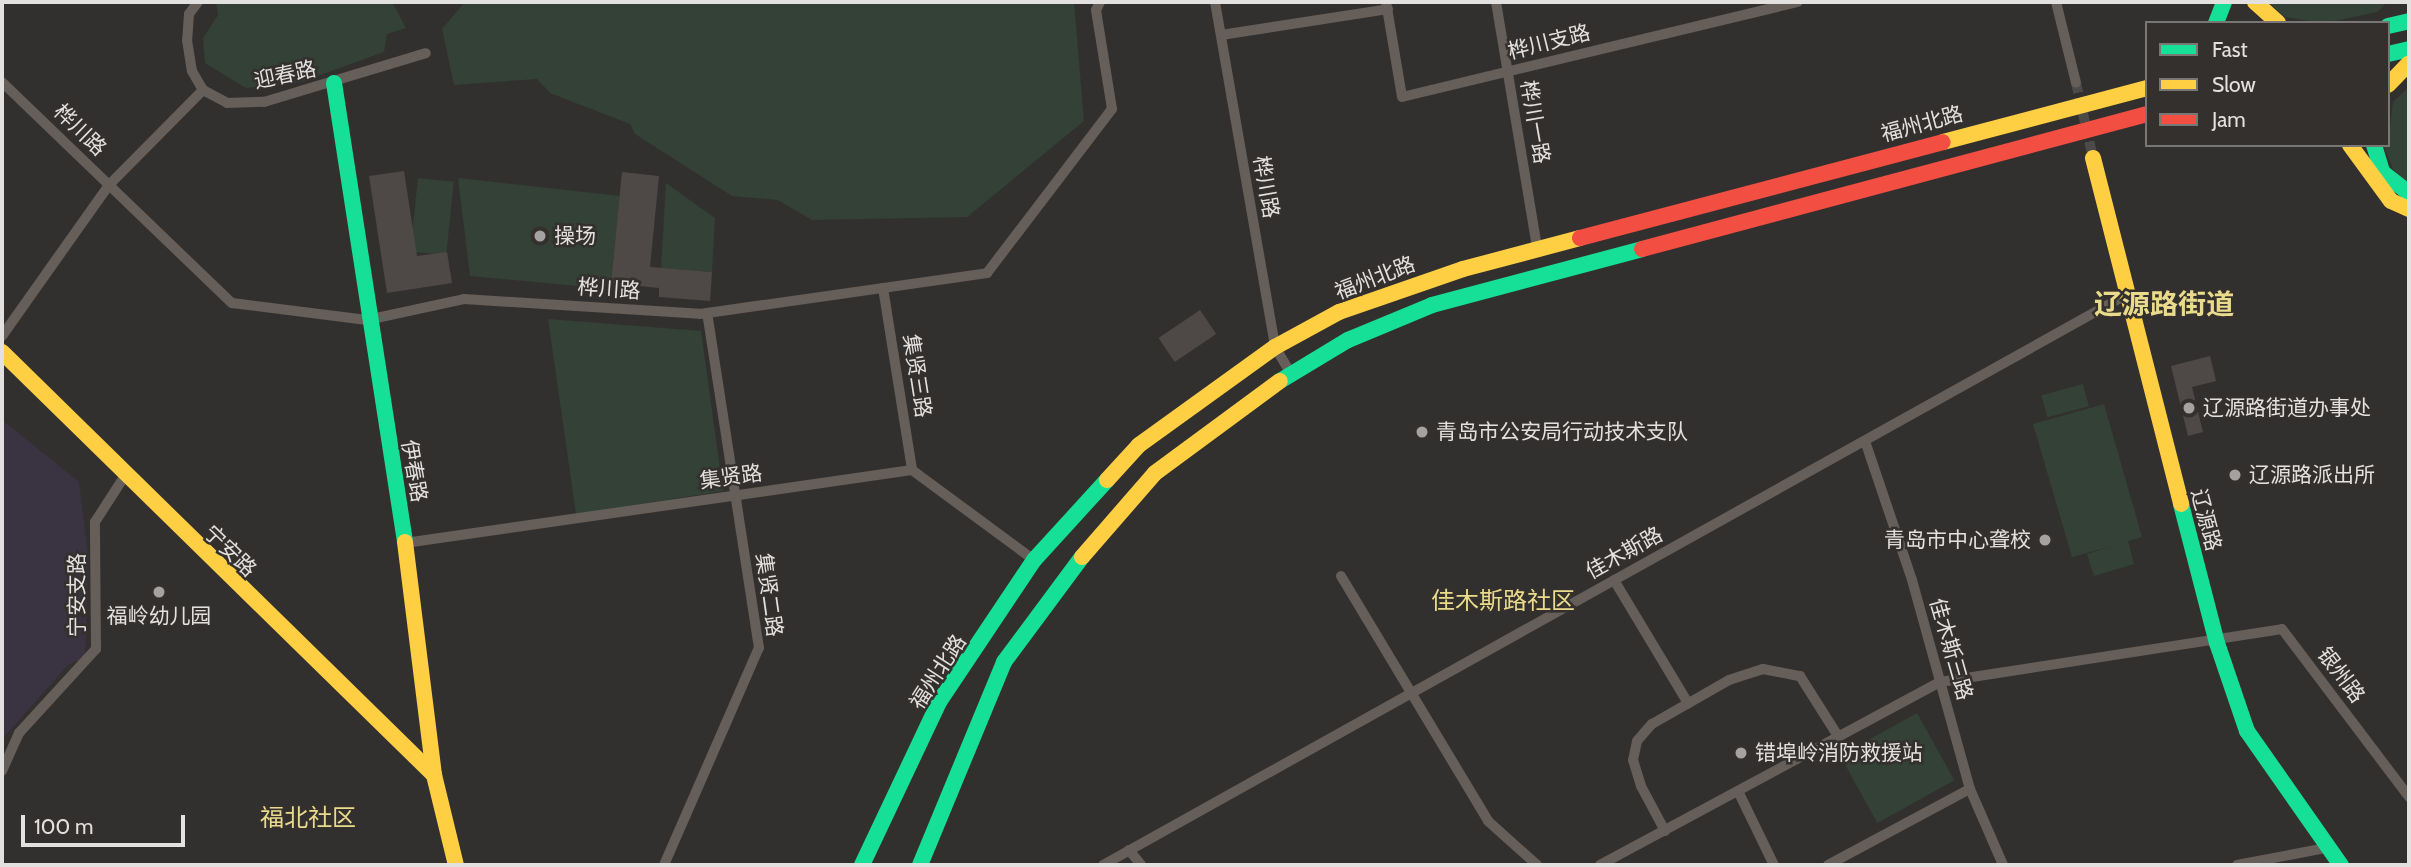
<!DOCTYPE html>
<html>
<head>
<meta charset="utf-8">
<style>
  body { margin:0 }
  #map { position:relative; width:2411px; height:867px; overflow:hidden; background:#32302f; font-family:Cabin,"Noto Sans SC",sans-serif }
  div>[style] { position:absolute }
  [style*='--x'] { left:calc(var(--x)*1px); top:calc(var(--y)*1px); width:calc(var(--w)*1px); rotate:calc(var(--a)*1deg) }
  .industrial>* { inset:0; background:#3a3442 }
  .green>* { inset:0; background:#334136; transform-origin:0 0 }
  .building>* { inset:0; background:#4e4847; transform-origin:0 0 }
  .street-tunnel>* { height:10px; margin-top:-5px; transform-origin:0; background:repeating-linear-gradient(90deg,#4d4b4a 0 10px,transparent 0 15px) }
  .street>* { height:10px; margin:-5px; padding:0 5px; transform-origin:5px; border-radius:5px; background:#665e58 }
  .fast>* { height:16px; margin:-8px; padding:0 8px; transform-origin:8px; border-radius:8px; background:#16e098 }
  .slow>* { height:16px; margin:-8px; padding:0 8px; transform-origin:8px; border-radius:8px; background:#ffcf43 }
  .jam>* { height:16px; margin:-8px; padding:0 8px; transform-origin:8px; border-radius:8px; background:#f24e42 }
  .dots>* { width:19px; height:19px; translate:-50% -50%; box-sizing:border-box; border:4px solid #33302e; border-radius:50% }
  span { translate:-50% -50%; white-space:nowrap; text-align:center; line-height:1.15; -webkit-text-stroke:5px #33302e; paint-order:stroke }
  .street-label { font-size:21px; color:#e3e1e0 }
  .poi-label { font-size:21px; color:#e3e1e0 }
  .left { translate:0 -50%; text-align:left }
  .right { translate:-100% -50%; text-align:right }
  .quarter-label { font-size:24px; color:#eadb8c }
  .district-label { font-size:28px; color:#eadb8c; font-weight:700 }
  .frame { position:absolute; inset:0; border:4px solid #e3e1e0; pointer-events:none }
  .legend { position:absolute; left:2145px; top:21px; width:245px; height:126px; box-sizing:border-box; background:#33302e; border:2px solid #797775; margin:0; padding:9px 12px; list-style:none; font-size:21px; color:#e3e1e0 }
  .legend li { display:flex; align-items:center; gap:14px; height:35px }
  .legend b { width:35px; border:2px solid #797775 }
  .scale { position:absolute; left:21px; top:815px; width:164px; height:32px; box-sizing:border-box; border:4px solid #e3e1e0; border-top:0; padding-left:9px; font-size:21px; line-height:24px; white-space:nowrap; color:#e3e1e0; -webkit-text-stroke:5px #33302e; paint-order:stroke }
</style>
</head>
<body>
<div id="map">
  <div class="industrial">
    <i style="clip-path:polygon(2px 420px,79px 482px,88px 554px,85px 658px,69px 664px,2px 739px)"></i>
  </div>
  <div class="green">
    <i style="clip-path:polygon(216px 2px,392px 2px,406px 28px,387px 34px,384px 52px,298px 83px,246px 88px,205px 63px,203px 38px,218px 15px)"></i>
    <i style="clip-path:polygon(465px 2px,1074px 2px,1084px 121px,967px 217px,812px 220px,778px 200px,732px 196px,635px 134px,630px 124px,550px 93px,537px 79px,454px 85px,442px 29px)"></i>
    <i style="clip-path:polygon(2268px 2px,2387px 2px,2377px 12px,2325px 23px,2285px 17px)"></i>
    <i style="clip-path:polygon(2409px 87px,2409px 185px,2393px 169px,2383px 145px,2388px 145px,2393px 102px)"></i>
    <i style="left:418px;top:178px;width:36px;height:74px;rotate:6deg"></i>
    <i style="clip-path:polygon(458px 178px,620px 196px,610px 289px,470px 276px)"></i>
    <i style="clip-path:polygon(666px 183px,715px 218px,712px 272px,661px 268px)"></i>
    <i style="clip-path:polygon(548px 319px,701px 331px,723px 491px,576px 514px)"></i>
    <i style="left:2083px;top:384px;width:23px;height:43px;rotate:75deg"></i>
    <i style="clip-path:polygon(2104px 404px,2142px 537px,2128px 541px,2134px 564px,2094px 576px,2087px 554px,2116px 545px,2072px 557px,2033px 424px)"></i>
    <i style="left:1917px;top:713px;width:77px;height:88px;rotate:61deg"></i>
  </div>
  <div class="building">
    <i style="clip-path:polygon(404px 171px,417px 256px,447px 252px,452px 283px,387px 293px,369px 176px)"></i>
    <i style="clip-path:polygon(622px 172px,659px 176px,650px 267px,712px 272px,710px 301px,659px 297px,659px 288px,611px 283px)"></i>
    <i style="left:1200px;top:310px;width:29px;height:50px;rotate:56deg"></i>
    <i style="clip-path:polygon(2210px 356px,2216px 381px,2192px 387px,2203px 432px,2188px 436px,2171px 366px)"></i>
  </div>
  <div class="street-tunnel">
    <i style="--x:2076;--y:83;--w:77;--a:77.2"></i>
  </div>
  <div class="street">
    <i style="--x:198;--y:2;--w:15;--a:127"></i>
    <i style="--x:189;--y:14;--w:26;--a:94"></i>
    <i style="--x:187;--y:40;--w:31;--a:81"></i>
    <i style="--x:192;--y:71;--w:22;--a:60"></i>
    <i style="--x:203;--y:90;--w:27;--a:28"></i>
    <i style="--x:227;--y:103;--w:37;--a:-2"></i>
    <i style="--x:264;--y:102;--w:169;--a:-16.8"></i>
    <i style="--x:1215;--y:2;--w:350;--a:80.1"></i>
    <i style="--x:1275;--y:347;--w:31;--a:59"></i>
    <i style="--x:1386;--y:2;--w:96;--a:80.4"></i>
    <i style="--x:1402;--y:97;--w:407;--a:-13.5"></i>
    <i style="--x:1496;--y:2;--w:249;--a:80.5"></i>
    <i style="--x:2056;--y:2;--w:83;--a:76.1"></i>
    <i style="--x:1221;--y:35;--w:169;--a:-8.8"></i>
    <i style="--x:2;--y:82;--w:319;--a:43.9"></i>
    <i style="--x:232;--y:303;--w:136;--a:7.2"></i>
    <i style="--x:367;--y:320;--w:99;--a:-12.2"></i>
    <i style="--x:464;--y:299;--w:236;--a:3.6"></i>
    <i style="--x:700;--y:314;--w:290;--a:-8.1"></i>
    <i style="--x:987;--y:273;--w:206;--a:-52.7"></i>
    <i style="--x:1112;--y:109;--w:100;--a:-99.2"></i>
    <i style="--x:1096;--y:10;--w:9;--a:-63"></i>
    <i style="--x:883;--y:288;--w:184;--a:80.9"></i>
    <i style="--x:2;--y:336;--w:185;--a:-54.7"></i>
    <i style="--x:109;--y:185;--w:134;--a:-45.3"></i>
    <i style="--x:1865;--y:441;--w:147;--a:71.3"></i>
    <i style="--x:1912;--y:580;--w:217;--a:74.5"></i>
    <i style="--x:1970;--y:789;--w:83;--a:66.5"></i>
    <i style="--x:405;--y:543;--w:512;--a:-8.19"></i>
    <i style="--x:912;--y:470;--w:152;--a:36.4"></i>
    <i style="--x:1341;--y:576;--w:286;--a:59"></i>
    <i style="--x:1488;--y:821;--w:66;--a:41.9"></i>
    <i style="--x:1614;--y:580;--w:144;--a:59"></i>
    <i style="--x:2;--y:771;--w:42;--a:-65.9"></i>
    <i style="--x:19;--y:733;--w:114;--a:-47.5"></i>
    <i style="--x:96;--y:649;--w:127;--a:-90.5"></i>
    <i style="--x:95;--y:522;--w:54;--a:-57.2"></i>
    <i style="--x:1738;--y:791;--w:82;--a:64.1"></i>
    <i style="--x:1665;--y:831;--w:51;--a:-118.1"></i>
    <i style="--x:1641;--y:786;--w:27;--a:-107"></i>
    <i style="--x:1633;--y:760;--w:19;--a:-78"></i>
    <i style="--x:1637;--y:741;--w:23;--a:-49"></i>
    <i style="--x:1652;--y:724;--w:89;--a:-29.7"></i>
    <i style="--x:1729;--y:680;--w:36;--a:-18"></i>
    <i style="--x:1763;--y:669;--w:38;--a:11"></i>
    <i style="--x:1800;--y:676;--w:71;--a:57.7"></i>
    <i style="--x:1129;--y:850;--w:19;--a:51"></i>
    <i style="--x:664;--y:865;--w:237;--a:-66.4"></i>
    <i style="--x:759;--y:648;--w:339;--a:-98.8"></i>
    <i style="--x:1103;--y:865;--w:1171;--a:-29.13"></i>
    <i style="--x:1600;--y:865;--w:386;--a:-28.3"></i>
    <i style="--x:1940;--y:682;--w:346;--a:-8.8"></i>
    <i style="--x:2282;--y:629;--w:211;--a:52.9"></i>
    <i style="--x:1828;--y:865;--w:161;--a:-28.2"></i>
    <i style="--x:2237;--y:865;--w:91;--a:-10.8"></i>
  </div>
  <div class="fast">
    <i style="--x:2216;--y:23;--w:22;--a:-69"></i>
    <i style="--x:2388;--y:26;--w:22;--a:-13"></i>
    <i style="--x:2388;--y:54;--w:22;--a:-13"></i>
    <i style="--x:334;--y:83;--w:464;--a:81.2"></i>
    <i style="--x:2374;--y:145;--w:28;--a:73"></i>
    <i style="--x:2382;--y:172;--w:34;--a:38"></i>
    <i style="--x:1280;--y:381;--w:79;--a:-31.1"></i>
    <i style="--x:1348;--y:340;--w:91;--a:-22.6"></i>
    <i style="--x:1432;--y:305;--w:217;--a:-14.9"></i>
    <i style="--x:2181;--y:504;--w:144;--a:75.5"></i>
    <i style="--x:2217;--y:643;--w:93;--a:71.2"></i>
    <i style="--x:2247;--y:731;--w:164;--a:55"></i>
    <i style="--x:862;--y:865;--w:180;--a:-64.7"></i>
    <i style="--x:939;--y:702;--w:171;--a:-56.2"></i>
    <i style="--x:1034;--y:560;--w:108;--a:-47.6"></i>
    <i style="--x:920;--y:865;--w:220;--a:-67.5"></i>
    <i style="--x:1004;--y:662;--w:131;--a:-53.4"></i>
  </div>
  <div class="slow">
    <i style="--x:2255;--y:2;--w:31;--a:42"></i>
    <i style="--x:2388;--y:85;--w:30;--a:-46"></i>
    <i style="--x:1943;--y:142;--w:211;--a:-14.8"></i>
    <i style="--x:2350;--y:145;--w:69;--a:53.8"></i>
    <i style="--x:2391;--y:201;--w:20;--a:24"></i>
    <i style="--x:2093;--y:158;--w:357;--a:75.7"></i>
    <i style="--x:2;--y:352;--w:605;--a:44.4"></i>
    <i style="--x:1107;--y:480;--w:47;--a:-47.6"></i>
    <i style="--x:1139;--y:445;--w:168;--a:-35.8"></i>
    <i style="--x:1275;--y:347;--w:73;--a:-28.7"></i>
    <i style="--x:1339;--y:312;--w:131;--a:-19.1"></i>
    <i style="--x:1463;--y:269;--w:121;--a:-14.8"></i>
    <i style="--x:405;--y:542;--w:235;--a:82.9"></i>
    <i style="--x:434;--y:775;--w:93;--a:76.3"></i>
    <i style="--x:1082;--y:557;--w:111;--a:-49"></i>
    <i style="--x:1155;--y:473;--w:155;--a:-36.4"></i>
  </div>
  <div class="jam">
    <i style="--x:1580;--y:238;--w:375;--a:-14.8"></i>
    <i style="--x:1642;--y:249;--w:523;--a:-14.97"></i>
  </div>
  <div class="dots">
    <i style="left:540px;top:236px;background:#a5a3a2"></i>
    <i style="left:2189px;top:408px;background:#a5a3a2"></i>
    <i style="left:1422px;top:432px;background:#a5a3a2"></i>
    <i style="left:2235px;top:475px;background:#a5a3a2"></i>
    <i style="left:2045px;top:540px;background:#a5a3a2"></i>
    <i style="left:159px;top:592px;background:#a5a3a2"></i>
    <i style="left:1741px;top:753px;background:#a5a3a2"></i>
  </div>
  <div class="street-label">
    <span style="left:1549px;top:42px;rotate:-14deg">桦川支路</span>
    <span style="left:285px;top:75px;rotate:-12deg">迎春路</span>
    <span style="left:1535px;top:122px;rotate:80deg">桦川一路</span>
    <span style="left:1922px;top:124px;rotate:-15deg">福州北路</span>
    <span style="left:80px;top:130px;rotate:44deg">桦川路</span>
    <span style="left:1266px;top:187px;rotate:80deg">桦川路</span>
    <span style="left:1375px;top:278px;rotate:-21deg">福州北路</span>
    <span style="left:609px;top:289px;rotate:4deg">桦川路</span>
    <span style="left:917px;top:376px;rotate:81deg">集贤三路</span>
    <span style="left:414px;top:471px;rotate:80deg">伊春路</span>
    <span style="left:731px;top:477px;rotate:-8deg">集贤路</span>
    <span style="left:2206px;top:520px;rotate:75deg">辽源路</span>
    <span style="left:230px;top:551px;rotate:44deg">宁安路</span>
    <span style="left:1624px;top:553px;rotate:-29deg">佳木斯路</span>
    <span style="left:77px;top:595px;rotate:-90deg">宁安支路</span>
    <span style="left:769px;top:595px;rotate:82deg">集贤二路</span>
    <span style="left:1951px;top:649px;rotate:74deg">佳木斯三路</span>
    <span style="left:938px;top:672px;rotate:-57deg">福州北路</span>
    <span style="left:2341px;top:675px;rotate:53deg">银州路</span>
  </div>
  <div class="poi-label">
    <span class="left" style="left:554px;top:236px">操场</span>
    <span class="left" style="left:2203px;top:408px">辽源路街道办事处</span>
    <span class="left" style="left:1436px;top:432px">青岛市公安局行动技术支队</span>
    <span class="left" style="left:2249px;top:475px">辽源路派出所</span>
    <span class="right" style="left:2031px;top:540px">青岛市中心聋校</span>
    <span style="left:159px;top:616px">福岭幼儿园</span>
    <span class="left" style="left:1755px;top:753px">错埠岭消防救援站</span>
  </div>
  <div class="quarter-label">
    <span style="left:1503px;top:601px">佳木斯路社区</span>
    <span style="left:308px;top:818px">福北社区</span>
  </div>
  <div class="district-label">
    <span style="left:2164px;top:304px">辽源路街道</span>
  </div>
  <div class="frame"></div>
  <ul class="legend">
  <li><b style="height:9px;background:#16e098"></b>Fast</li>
  <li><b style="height:9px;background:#ffcf43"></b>Slow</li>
  <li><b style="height:9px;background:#f24e42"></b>Jam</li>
  </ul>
  <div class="scale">100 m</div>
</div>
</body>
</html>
